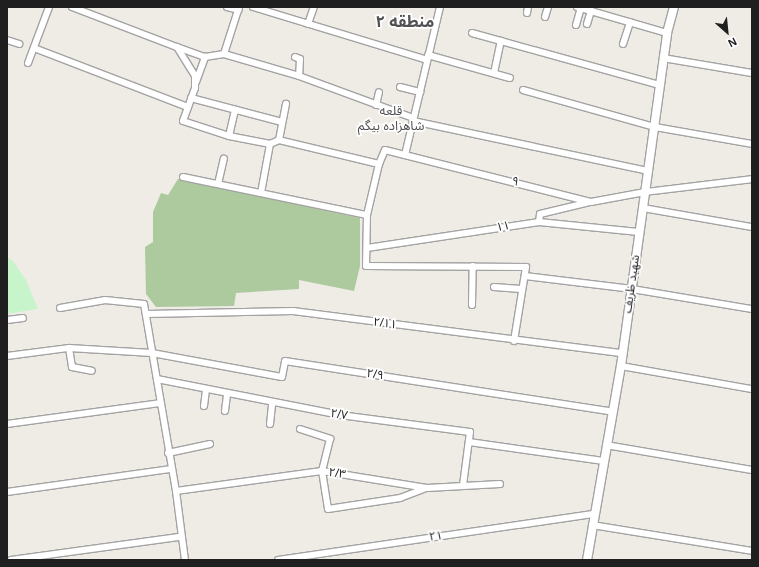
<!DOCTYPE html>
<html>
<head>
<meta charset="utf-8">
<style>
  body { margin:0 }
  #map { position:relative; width:759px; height:567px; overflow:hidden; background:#efece6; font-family:Arial,"Noto Sans Arabic",sans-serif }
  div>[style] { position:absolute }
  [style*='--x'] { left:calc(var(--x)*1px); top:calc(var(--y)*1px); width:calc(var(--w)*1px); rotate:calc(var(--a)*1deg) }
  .forest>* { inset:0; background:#adca9f }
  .park>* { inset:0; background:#c8f4cb }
  .roads { filter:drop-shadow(1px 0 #a3a3a3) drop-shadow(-1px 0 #a3a3a3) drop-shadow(0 1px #a3a3a3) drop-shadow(0 -1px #a3a3a3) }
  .minor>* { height:6px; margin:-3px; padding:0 3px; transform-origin:3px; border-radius:3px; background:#fff }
  .tertiary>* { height:8px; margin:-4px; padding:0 4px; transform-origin:4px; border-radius:4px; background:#fff }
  span { translate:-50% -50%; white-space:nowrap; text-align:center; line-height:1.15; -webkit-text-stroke:3.5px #fff; paint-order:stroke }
  .street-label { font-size:12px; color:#1f1f1f }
  .neighbourhood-label { font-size:13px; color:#525252 }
  .district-label { font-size:16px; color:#525252; font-weight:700 }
  .frame { position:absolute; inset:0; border:8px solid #1f1f1f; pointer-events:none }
  .north { position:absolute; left:707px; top:12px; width:40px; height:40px; -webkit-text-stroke:3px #fff; paint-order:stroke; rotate:153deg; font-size:11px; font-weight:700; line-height:16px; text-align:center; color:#1f1f1f }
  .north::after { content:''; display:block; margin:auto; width:14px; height:18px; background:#1f1f1f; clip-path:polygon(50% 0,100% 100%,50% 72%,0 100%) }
</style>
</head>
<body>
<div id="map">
  <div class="forest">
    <i style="clip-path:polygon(178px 179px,360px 218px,360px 266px,354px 291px,299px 280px,299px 289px,236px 293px,234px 306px,156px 307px,146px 294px,145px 247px,153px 242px,153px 212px,161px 193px,168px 195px)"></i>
  </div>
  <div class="park">
    <i style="clip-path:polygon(7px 257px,13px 261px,26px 280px,38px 309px,7px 314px)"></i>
  </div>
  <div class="roads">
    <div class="minor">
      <i style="--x:72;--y:7;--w:112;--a:20.9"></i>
      <i style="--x:177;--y:47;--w:34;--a:58"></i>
      <i style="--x:195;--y:76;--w:12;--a:90"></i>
      <i style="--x:195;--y:88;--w:35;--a:110"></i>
      <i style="--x:183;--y:121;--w:48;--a:18.1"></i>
      <i style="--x:229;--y:136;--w:42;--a:11"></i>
      <i style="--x:270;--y:144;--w:10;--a:-24"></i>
      <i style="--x:279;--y:140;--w:103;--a:13.5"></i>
      <i style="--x:227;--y:7;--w:12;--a:14"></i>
      <i style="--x:253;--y:7;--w:182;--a:16.9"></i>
      <i style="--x:577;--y:7;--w:94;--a:16.1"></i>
      <i style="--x:527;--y:13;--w:6;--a:-81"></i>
      <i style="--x:545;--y:17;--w:10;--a:-73"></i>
      <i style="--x:308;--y:24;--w:18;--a:-71"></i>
      <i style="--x:587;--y:24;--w:14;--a:-73"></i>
      <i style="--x:576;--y:25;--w:18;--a:-74"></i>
      <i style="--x:472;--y:33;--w:195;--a:15.5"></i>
      <i style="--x:7;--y:40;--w:13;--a:18"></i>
      <i style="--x:623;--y:44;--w:23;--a:-72"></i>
      <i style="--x:177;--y:47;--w:30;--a:20"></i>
      <i style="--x:205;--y:57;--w:19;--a:-9"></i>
      <i style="--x:224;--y:54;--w:78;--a:16.3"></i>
      <i style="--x:299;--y:76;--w:121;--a:20.2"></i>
      <i style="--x:34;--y:48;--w:165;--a:21"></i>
      <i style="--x:224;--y:54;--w:49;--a:-72.3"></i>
      <i style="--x:428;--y:55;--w:85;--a:15.7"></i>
      <i style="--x:295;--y:57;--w:5;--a:22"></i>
      <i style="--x:300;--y:59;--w:17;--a:93"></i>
      <i style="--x:663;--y:58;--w:90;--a:9.6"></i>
      <i style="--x:28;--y:63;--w:60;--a:-69.4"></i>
      <i style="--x:494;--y:73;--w:33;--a:-78"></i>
      <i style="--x:196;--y:82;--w:27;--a:-70"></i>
      <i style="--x:400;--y:87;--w:21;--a:14"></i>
      <i style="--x:523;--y:90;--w:137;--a:15.7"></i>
      <i style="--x:655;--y:127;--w:98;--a:9.9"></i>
      <i style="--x:191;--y:98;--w:94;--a:14.8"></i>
      <i style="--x:376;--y:105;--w:13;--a:-77"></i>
      <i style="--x:413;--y:121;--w:241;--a:12"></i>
      <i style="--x:229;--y:136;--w:27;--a:-77"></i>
      <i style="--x:279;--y:140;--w:37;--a:-79"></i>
      <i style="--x:405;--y:155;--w:152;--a:-76.7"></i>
      <i style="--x:183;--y:177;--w:188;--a:11.7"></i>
      <i style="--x:218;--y:184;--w:26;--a:-77"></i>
      <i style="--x:261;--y:193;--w:50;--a:-79.6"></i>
      <i style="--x:643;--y:208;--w:111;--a:9.9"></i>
      <i style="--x:539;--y:222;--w:8;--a:-83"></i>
      <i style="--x:540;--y:214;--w:51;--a:-13.5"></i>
      <i style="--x:367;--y:248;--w:174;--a:-8.6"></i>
      <i style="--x:539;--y:222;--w:100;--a:5.7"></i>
      <i style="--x:525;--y:276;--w:108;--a:6.9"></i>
      <i style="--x:632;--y:289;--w:122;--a:9.5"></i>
      <i style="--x:494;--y:287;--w:27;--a:4"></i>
      <i style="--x:472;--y:305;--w:39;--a:-89"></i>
      <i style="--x:60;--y:308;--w:46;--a:-10.1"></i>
      <i style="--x:105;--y:300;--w:39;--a:6"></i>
      <i style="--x:144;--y:304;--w:190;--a:80.3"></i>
      <i style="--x:176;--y:491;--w:70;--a:82.6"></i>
      <i style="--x:147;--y:314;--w:146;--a:-1.2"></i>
      <i style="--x:293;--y:311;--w:332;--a:7.3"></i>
      <i style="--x:7;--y:320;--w:16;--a:-7"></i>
      <i style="--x:514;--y:341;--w:75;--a:-80.8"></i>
      <i style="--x:526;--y:267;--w:160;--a:-179.6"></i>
      <i style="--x:366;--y:266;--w:51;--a:-88.9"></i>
      <i style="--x:367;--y:215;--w:52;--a:-76.8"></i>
      <i style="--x:379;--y:164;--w:15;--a:-67"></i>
      <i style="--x:385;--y:150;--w:212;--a:14.2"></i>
      <i style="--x:591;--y:202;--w:55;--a:-10.5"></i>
      <i style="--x:645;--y:192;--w:108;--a:-6.9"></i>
      <i style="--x:69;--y:348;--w:19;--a:81"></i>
      <i style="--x:72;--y:367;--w:20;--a:11"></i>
      <i style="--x:7;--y:356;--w:63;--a:-7.4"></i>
      <i style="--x:69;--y:348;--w:83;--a:3.4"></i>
      <i style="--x:152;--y:353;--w:132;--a:10.5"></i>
      <i style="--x:282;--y:377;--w:16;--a:-79"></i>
      <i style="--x:285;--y:361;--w:332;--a:8.8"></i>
      <i style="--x:621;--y:366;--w:133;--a:10"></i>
      <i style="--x:157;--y:379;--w:187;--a:11.1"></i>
      <i style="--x:340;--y:415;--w:131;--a:7.5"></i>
      <i style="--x:470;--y:432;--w:53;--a:97.5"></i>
      <i style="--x:204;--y:406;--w:17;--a:-83"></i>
      <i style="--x:225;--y:411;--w:17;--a:-83"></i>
      <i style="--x:7;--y:424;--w:154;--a:-7.8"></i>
      <i style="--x:270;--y:424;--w:20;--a:-84"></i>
      <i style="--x:300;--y:429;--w:32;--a:18"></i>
      <i style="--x:330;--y:439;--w:33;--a:104"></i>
      <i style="--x:322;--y:471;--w:38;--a:81"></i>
      <i style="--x:328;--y:509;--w:73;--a:-8.7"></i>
      <i style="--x:400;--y:498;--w:28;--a:-21"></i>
      <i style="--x:469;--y:442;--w:136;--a:8"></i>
      <i style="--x:606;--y:445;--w:148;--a:9.7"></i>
      <i style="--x:168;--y:453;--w:43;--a:-12.1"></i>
      <i style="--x:176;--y:491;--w:147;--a:-7.8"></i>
      <i style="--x:322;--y:471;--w:106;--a:9.2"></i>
      <i style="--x:427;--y:488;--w:73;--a:-3.1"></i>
      <i style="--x:7;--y:492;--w:166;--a:-8"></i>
      <i style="--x:592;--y:525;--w:162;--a:9.2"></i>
      <i style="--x:11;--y:560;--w:171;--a:-7.8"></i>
      <i style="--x:278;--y:560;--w:320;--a:-8.3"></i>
    </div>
    <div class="tertiary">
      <i style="--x:587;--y:560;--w:197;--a:-80.1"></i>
      <i style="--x:621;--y:366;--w:336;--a:-82.1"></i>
      <i style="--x:667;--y:33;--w:27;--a:-75"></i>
    </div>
  </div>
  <div class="street-label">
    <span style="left:515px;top:182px;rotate:14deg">۹</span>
    <span style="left:503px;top:227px;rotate:-9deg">۱۱</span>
    <span style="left:632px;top:284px;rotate:-82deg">شهید ظریف</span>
    <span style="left:385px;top:324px;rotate:8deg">۲/۱۱</span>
    <span style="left:375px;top:375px;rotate:9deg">۲/۹</span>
    <span style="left:339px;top:415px;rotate:9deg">۲/۷</span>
    <span style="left:337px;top:474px;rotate:9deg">۲/۳</span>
    <span style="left:436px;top:537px;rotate:-8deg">۲۱</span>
  </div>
  <div class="neighbourhood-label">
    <span style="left:391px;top:119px">قلعه<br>شاهزاده بیگم</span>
  </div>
  <div class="district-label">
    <span style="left:405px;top:22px">منطقه ۲</span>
  </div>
  <div class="frame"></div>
  <div class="north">N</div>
</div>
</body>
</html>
